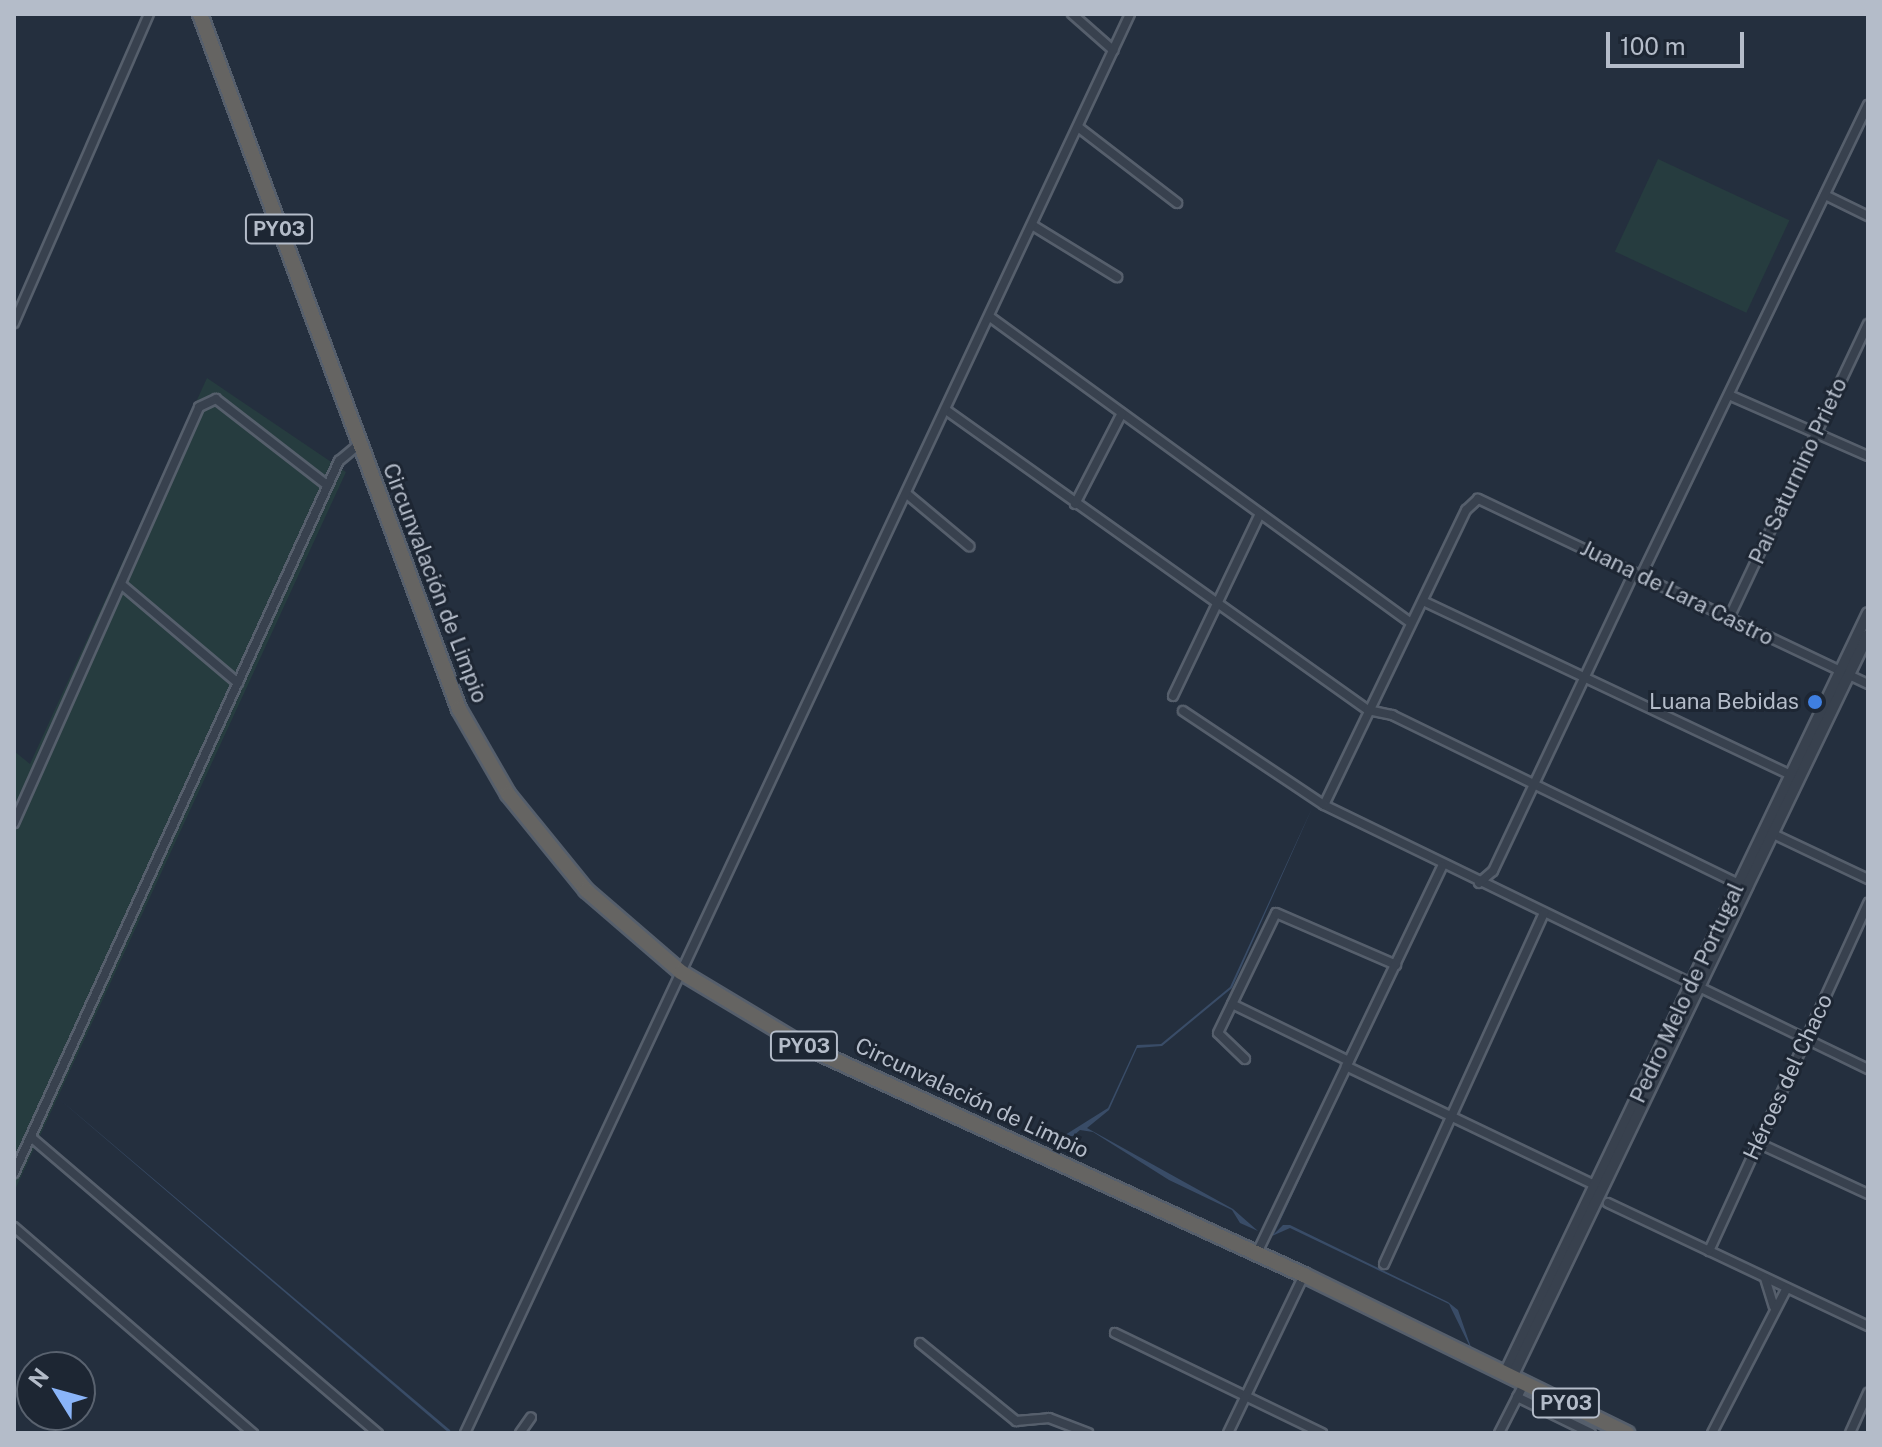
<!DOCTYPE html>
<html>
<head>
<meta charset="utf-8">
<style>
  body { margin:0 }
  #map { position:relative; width:1882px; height:1447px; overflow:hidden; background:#242f3e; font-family:"Public Sans",sans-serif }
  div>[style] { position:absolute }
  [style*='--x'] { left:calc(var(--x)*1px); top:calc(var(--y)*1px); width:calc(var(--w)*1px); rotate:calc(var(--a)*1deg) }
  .green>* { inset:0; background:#263c3f; transform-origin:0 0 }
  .water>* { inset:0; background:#394c67 }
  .roads { filter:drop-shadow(2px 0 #565f6c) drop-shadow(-2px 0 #565f6c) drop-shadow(0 2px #565f6c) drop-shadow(0 -2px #565f6c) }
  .minor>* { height:8px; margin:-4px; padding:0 4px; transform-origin:4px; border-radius:4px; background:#38414e }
  .tertiary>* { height:10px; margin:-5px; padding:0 5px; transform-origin:5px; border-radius:5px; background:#38414e }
  .trunk>* { height:14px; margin:-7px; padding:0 7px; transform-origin:7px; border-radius:7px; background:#656462 }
  .dots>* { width:22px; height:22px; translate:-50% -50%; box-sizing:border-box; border:4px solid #1d2633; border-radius:50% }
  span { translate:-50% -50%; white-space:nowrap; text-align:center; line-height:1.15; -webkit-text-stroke:6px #1d2633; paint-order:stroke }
  .shield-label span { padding:2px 6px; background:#1d2633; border:2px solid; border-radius:6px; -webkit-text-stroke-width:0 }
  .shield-label { font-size:20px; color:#b4bcc9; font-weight:700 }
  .street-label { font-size:22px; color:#b4bcc9 }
  .poi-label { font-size:22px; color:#b4bcc9 }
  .right { translate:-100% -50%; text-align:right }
  .frame { position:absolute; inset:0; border:16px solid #b4bcc9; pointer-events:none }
  .north { position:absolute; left:16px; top:1351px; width:80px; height:80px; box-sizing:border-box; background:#1d2633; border:2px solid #59626f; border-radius:50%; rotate:307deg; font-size:22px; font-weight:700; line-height:32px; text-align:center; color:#b4bcc9 }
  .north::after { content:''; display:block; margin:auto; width:28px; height:36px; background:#8ab4f8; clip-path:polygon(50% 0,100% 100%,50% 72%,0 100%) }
  .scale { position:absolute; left:1606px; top:32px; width:138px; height:36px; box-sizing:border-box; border:4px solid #b4bcc9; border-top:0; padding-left:10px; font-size:24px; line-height:28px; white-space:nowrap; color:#b4bcc9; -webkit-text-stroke:6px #1d2633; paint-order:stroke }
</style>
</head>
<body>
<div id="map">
  <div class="green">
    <i style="left:1658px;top:159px;width:145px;height:102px;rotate:25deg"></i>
    <i style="clip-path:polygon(207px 378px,346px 472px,14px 1192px,14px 751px,30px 764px)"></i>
  </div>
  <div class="water">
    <i style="clip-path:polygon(1313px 806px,1232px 988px,1162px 1046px,1137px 1048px,1109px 1110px,1087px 1128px,1233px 1209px,1258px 1231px,1240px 1223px,1232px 1210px,1169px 1180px,1093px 1132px,1080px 1130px,1073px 1136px,1067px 1136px,1050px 1153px,1065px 1135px,1108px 1108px,1137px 1045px,1161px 1044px,1230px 987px)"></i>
    <i style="clip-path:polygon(1349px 1073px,1274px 1234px,1283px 1225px,1290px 1225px,1448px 1302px,1458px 1310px,1473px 1353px,1449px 1304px,1290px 1228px,1272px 1236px)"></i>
    <i style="clip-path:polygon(58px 1098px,450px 1430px,451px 1433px,449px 1433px)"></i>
  </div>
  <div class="roads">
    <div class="minor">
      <i style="--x:1072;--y:14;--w:55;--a:41.3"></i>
      <i style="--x:1078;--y:127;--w:125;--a:37.5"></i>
      <i style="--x:1825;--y:195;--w:48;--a:26"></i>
      <i style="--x:1032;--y:225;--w:100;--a:31.5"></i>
      <i style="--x:990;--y:317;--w:520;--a:36.01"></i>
      <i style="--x:14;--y:323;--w:337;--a:-66.4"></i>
      <i style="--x:1729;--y:395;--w:152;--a:23.7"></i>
      <i style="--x:946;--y:410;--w:518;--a:35.41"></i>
      <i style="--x:1368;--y:710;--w:25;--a:12"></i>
      <i style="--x:1392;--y:715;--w:390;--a:26"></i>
      <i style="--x:908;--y:495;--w:80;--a:39.9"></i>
      <i style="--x:1075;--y:504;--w:102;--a:-62.7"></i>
      <i style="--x:1641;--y:576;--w:523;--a:-64.27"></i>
      <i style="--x:122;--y:585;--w:152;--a:40.2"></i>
      <i style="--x:1425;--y:602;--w:409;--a:25.3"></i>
      <i style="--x:1729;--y:618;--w:325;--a:-64.7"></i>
      <i style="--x:1868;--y:684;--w:432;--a:-154.6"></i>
      <i style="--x:1478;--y:499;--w:16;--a:137"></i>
      <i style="--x:1466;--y:510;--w:327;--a:115.7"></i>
      <i style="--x:1324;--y:805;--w:605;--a:25.89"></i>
      <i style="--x:1173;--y:696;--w:202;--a:-64.5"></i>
      <i style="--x:1183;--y:711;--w:169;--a:33.7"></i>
      <i style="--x:14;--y:823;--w:455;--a:-66"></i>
      <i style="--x:199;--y:407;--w:19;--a:-25"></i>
      <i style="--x:216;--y:399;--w:140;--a:37.8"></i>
      <i style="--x:1769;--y:832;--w:110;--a:25.4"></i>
      <i style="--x:1479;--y:883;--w:18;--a:-41"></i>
      <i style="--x:1493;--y:871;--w:330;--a:-64.7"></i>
      <i style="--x:1232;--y:1004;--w:130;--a:26"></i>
      <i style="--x:1245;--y:1059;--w:37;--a:-136"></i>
      <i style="--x:1218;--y:1033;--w:133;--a:-64.2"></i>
      <i style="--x:1276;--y:913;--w:131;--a:23.4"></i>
      <i style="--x:1346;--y:1066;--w:280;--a:25.6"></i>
      <i style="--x:32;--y:1138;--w:455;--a:40.5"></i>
      <i style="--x:1758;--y:1143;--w:121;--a:24.9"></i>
      <i style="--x:14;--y:1173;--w:783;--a:-65.47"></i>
      <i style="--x:339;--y:461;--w:25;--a:-40"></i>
      <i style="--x:1608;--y:1203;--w:288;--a:25.3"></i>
      <i style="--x:14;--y:1227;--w:316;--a:40.8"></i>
      <i style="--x:1709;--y:1251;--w:383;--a:-65.4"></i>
      <i style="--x:1256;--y:1255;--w:431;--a:-64.4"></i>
      <i style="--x:1384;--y:1264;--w:386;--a:-65.5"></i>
      <i style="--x:1765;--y:1278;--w:30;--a:73"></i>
      <i style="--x:1115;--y:1333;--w:230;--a:25.8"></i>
      <i style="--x:920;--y:1343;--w:124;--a:39.1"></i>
      <i style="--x:1016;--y:1421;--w:33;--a:-5"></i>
      <i style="--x:1049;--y:1418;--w:42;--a:21"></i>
      <i style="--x:1517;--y:1397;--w:82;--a:25.9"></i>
      <i style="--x:465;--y:1433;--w:1567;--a:-64.89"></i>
      <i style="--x:520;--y:1433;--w:19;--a:-55"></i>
      <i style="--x:1228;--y:1433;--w:175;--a:-64.3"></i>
      <i style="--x:1499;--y:1433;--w:57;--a:-63"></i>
      <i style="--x:1712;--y:1433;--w:163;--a:-62.7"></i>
      <i style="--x:1850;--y:1433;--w:44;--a:-65.8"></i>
    </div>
    <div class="tertiary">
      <i style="--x:1505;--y:1373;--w:842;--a:-64.47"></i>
      <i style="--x:1512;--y:1377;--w:823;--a:-64.37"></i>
    </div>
    <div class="trunk">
      <i style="--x:200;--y:14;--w:742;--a:69.56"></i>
      <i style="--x:459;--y:709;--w:98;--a:60"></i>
      <i style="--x:508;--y:794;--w:124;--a:50.9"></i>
      <i style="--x:586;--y:890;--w:125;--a:40.8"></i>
      <i style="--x:681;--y:972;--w:144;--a:31"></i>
      <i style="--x:804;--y:1046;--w:550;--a:24.61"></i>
      <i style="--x:1304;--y:1275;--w:360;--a:26.1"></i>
    </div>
  </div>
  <div class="dots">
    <i style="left:1815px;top:702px;background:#3f7fe0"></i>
  </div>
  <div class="shield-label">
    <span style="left:279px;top:229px">PY03</span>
    <span style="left:804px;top:1046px">PY03</span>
    <span style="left:1566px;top:1403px">PY03</span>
  </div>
  <div class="street-label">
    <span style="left:1798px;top:471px;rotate:-65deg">Pai Saturnino Prieto</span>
    <span style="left:435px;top:583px;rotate:69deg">Circunvalación de Limpio</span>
    <span style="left:1677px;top:593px;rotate:26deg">Juana de Lara Castro</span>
    <span style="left:1687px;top:993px;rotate:-65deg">Pedro Melo de Portugal</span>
    <span style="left:1788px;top:1077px;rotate:-65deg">Héroes del Chaco</span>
    <span style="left:972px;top:1098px;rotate:25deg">Circunvalación de Limpio</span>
  </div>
  <div class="poi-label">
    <span class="right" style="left:1799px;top:702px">Luana Bebidas</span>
  </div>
  <div class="frame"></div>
  <div class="north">N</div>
  <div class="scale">100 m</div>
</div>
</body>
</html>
